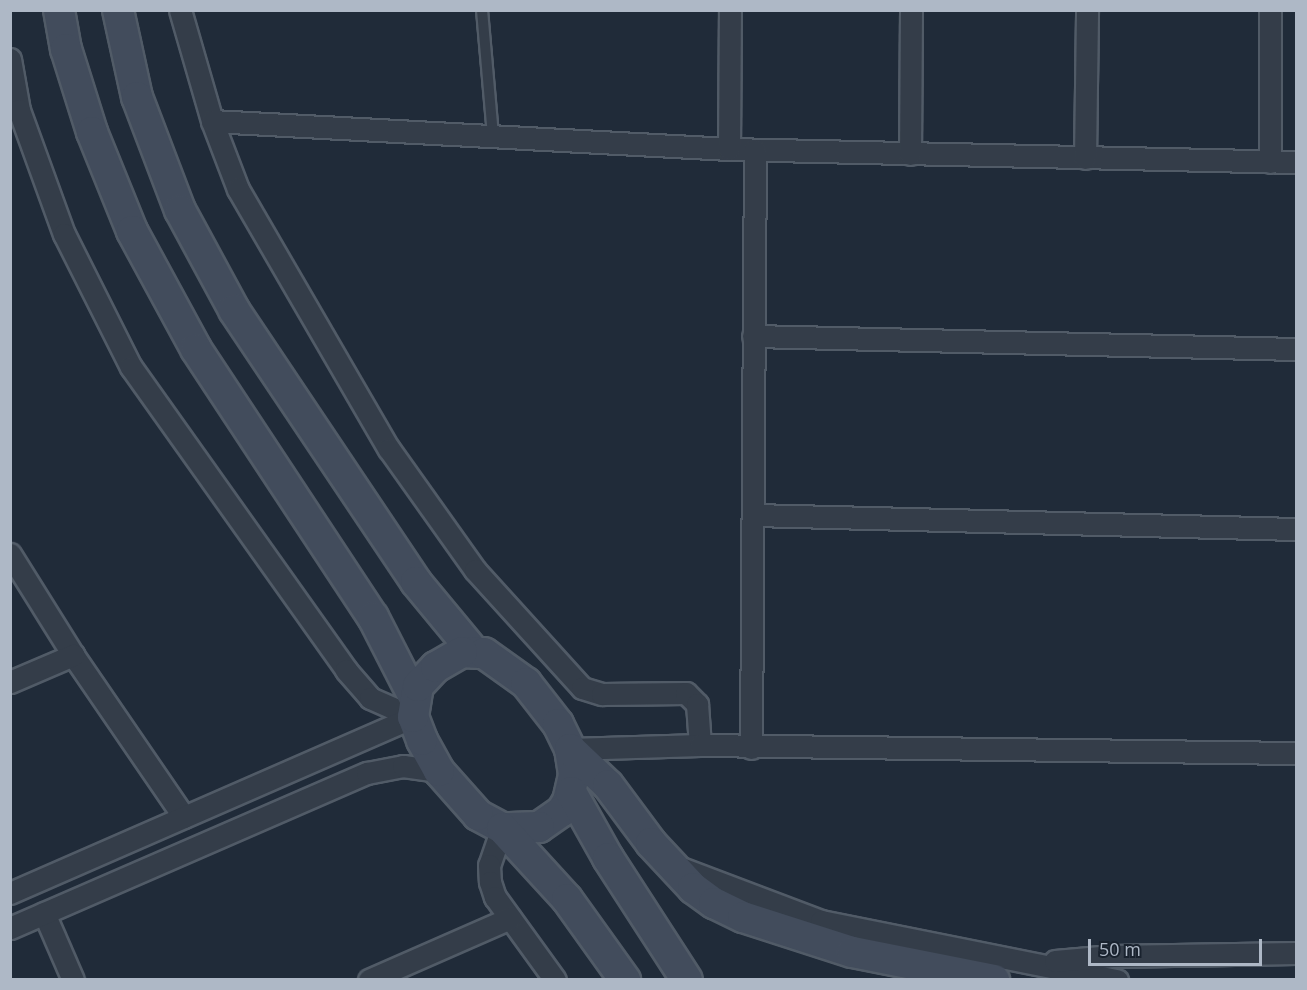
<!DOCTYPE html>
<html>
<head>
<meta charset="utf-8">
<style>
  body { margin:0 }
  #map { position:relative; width:1307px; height:990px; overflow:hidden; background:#202b39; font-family:"Open Sans",sans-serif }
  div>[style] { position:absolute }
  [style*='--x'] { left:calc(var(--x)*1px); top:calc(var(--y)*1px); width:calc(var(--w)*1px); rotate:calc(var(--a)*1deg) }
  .roads { filter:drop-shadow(2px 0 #515b67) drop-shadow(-2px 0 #515b67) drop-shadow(0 2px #515b67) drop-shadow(0 -2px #515b67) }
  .lane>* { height:10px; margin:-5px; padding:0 5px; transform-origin:5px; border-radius:5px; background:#343d49 }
  .street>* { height:21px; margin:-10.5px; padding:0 10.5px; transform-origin:10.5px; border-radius:10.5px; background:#343d49 }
  .secondary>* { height:30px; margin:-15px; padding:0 15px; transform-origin:15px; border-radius:15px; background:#424c5c }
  span { translate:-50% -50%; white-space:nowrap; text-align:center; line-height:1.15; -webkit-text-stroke:4.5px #19222e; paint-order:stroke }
  .frame { position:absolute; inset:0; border:12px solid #aeb8c6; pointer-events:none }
  .scale { position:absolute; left:1088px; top:939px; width:174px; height:27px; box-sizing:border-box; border:3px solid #aeb8c6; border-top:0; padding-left:8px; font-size:18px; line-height:21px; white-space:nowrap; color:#aeb8c6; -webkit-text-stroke:4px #19222e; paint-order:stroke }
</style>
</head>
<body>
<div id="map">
  <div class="roads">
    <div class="lane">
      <i style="--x:482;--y:10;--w:126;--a:85"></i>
    </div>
    <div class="street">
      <i style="--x:180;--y:10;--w:116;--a:73.9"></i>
      <i style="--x:212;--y:121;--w:73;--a:69.1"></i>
      <i style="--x:238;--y:189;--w:301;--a:59.9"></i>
      <i style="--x:389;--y:449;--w:148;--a:54.6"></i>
      <i style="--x:475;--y:570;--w:159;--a:47.8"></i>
      <i style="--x:582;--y:688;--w:21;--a:17"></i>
      <i style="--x:602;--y:694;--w:84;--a:-0.7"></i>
      <i style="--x:686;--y:693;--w:16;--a:45"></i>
      <i style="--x:697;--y:704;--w:41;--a:85.8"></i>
      <i style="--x:10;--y:59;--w:52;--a:80"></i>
      <i style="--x:19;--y:110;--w:132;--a:70.1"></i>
      <i style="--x:64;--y:234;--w:149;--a:63.3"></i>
      <i style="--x:131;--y:367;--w:372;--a:54.6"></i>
      <i style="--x:346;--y:670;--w:37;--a:49"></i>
      <i style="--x:370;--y:698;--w:47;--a:23.8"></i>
      <i style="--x:212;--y:121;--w:518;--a:3.1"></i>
      <i style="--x:729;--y:149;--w:567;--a:1.31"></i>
      <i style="--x:729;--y:149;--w:139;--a:-89.6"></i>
      <i style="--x:910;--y:154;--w:144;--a:-89.6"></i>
      <i style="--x:1085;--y:158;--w:148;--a:-89.2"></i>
      <i style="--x:1270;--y:162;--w:152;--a:-90"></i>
      <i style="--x:753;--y:336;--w:543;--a:1.37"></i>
      <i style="--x:754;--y:515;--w:542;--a:1.48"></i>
      <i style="--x:10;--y:554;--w:119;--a:58"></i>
      <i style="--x:73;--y:655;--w:196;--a:55.6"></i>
      <i style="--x:10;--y:682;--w:69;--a:-23.2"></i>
      <i style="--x:751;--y:748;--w:598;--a:-89.62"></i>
      <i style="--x:570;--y:749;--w:130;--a:-1.8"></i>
      <i style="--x:700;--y:745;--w:596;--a:0.77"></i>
      <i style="--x:502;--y:828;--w:39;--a:109"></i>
      <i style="--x:489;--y:865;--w:17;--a:87"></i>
      <i style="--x:490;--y:882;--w:16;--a:72"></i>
      <i style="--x:495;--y:897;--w:102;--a:54.1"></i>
      <i style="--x:681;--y:868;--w:150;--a:20.7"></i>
      <i style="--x:821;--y:921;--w:302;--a:11.3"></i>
      <i style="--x:10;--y:893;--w:440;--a:-23.6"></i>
      <i style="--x:44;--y:913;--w:73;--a:66.6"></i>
      <i style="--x:10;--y:928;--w:389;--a:-23.5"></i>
      <i style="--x:367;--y:773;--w:37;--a:-11"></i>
      <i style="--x:403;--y:766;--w:36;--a:8"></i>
      <i style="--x:1055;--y:961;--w:57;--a:-5"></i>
      <i style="--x:1112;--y:956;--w:184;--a:-0.9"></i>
      <i style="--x:369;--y:980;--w:154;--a:-23.7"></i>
    </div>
    <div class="secondary">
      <i style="--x:59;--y:10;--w:40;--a:80"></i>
      <i style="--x:66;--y:49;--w:87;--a:72.6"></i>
      <i style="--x:92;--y:132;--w:107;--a:68"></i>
      <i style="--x:132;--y:231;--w:134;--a:61.5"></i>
      <i style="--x:196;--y:349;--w:321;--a:56.6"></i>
      <i style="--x:373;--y:617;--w:90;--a:62.9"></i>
      <i style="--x:118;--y:10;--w:89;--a:77.7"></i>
      <i style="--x:137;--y:97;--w:121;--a:69.2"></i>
      <i style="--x:180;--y:210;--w:114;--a:61.6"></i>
      <i style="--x:234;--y:310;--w:327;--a:56.2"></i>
      <i style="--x:416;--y:582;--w:89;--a:50.4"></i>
      <i style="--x:462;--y:652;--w:22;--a:3"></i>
      <i style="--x:484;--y:653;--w:52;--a:35.5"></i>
      <i style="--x:526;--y:683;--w:52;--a:52"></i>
      <i style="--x:558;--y:724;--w:28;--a:64"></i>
      <i style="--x:570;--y:749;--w:26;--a:81"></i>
      <i style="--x:574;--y:775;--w:27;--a:103"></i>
      <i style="--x:568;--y:801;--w:12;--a:121"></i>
      <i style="--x:562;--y:811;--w:28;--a:145"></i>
      <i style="--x:539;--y:827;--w:37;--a:178"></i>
      <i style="--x:502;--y:828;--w:27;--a:-152"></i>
      <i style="--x:478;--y:815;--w:59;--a:-131.6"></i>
      <i style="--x:439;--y:771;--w:35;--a:-119"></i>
      <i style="--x:422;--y:740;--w:25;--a:-111"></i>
      <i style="--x:413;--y:717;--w:31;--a:-81"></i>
      <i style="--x:418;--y:686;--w:26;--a:-47"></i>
      <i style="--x:436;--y:667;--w:30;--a:-30"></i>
      <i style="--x:570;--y:749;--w:52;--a:43.5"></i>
      <i style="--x:608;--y:785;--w:72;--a:53.4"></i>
      <i style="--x:651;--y:843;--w:62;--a:47"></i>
      <i style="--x:693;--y:888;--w:26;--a:36"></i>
      <i style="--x:714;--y:903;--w:32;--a:26"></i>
      <i style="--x:743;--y:917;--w:114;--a:17.8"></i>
      <i style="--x:852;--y:952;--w:145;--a:11.2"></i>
      <i style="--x:571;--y:792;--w:76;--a:60.7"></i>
      <i style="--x:608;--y:858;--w:145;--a:57.1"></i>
      <i style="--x:502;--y:828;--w:96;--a:47.5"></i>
      <i style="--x:567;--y:899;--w:100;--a:54.4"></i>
    </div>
  </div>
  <div class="frame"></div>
  <div class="scale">50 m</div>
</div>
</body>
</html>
